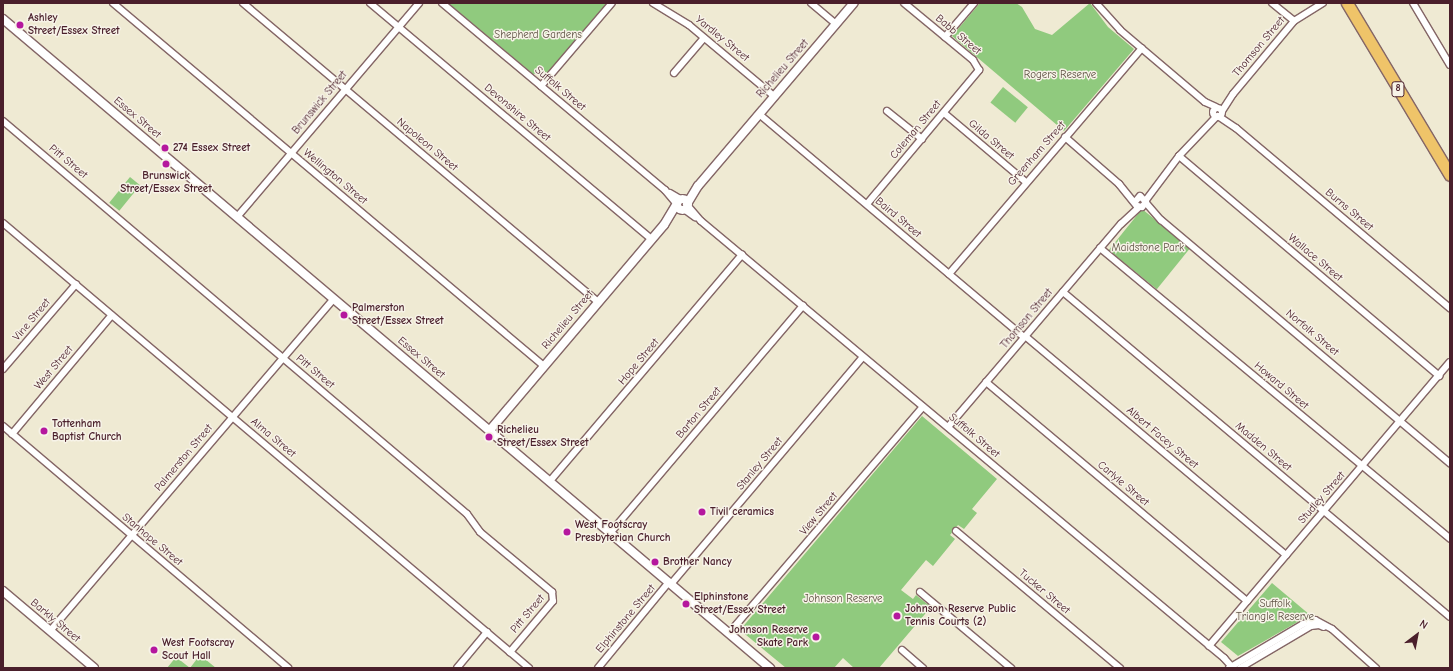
<!DOCTYPE html>
<html>
<head>
<meta charset="utf-8">
<style>
  body { margin:0 }
  #map { position:relative; width:1453px; height:671px; overflow:hidden; background:#efead3; font-family:"Comic Neue",sans-serif }
  div>[style] { position:absolute }
  [style*='--x'] { left:calc(var(--x)*1px); top:calc(var(--y)*1px); width:calc(var(--w)*1px); rotate:calc(var(--a)*1deg) }
  .green>* { inset:0; background:#90ca7e; transform-origin:0 0 }
  .roads { filter:drop-shadow(1px 0 #846666) drop-shadow(-1px 0 #846666) drop-shadow(0 1px #846666) drop-shadow(0 -1px #846666) }
  .minor>* { height:6px; margin:-3px; padding:0 3px; transform-origin:3px; border-radius:3px; background:#fff }
  .minor>.ring { margin:-3px; padding:0; box-sizing:content-box; background:none; border:6px solid #fff; border-radius:50% }
  .tertiary>* { height:8px; margin:-4px; padding:0 4px; transform-origin:4px; border-radius:4px; background:#fff }
  .tertiary>.ring { margin:-4px; padding:0; box-sizing:content-box; background:none; border:8px solid #fff; border-radius:50% }
  .trunk>* { height:11px; margin:-5.5px; padding:0 5.5px; transform-origin:5.5px; border-radius:5.5px; background:#efc469 }
  .dots>* { width:11px; height:11px; translate:-50% -50%; box-sizing:border-box; border:2px solid #f7f3e8; border-radius:50% }
  span { translate:-50% -50%; white-space:nowrap; text-align:center; line-height:1.15; -webkit-text-stroke:3px #f7f3e8; paint-order:stroke }
  .shield-label span { padding:1px 3px; background:#f7f3e8; border:1px solid; border-radius:3px; -webkit-text-stroke-width:0 }
  .shield-label { font-size:10px; color:#4a1f2b; font-weight:700 }
  .poi-label { font-size:11px; color:#4a1f2b; font-weight:700 }
  .left { translate:0 -50%; text-align:left }
  .right { translate:-100% -50%; text-align:right }
  .park-label { font-size:11px; color:#5f5244 }
  .street-label { font-size:11px; color:#4a1f2b }
  .frame { position:absolute; inset:0; border:4px solid #4a1f2b; pointer-events:none }
  .north { position:absolute; left:1397px; top:615px; width:40px; height:40px; -webkit-text-stroke:3px #f7f3e8; paint-order:stroke; rotate:32deg; font-size:11px; font-weight:700; line-height:16px; text-align:center; color:#4a1f2b }
  .north::after { content:''; display:block; margin:auto; width:14px; height:18px; background:#4a1f2b; clip-path:polygon(50% 0,100% 100%,50% 72%,0 100%) }
</style>
</head>
<body>
<div id="map">
  <div class="green">
    <i style="clip-path:polygon(448px 3px,607px 3px,549px 72px,533px 74px)"></i>
    <i style="clip-path:polygon(980px 3px,1016px 3px,1022px 7px,1035px 29px,1052px 35px,1090px 3px,1108px 27px,1134px 49px,1064px 131px,952px 36px)"></i>
    <i style="left:1003px;top:87px;width:32px;height:20px;rotate:39deg"></i>
    <i style="left:130px;top:177px;width:13px;height:33px;rotate:39deg"></i>
    <i style="left:1142px;top:209px;width:62px;height:53px;rotate:39deg"></i>
    <i style="clip-path:polygon(922px 416px,997px 479px,972px 509px,977px 513px,964px 529px,958px 525px,950px 535px,955px 539px,933px 566px,926px 560px,901px 590px,913px 599px,916px 595px,931px 607px,879px 668px,854px 668px,843px 658px,834px 668px,786px 668px,740px 630px)"></i>
    <i style="clip-path:polygon(1272px 583px,1310px 615px,1238px 656px,1221px 642px)"></i>
    <i style="clip-path:polygon(200px 655px,216px 668px,167px 668px,176px 657px,190px 668px)"></i>
  </div>
  <div class="roads">
    <div class="minor">
      <i style="--x:113;--y:3;--w:563;--a:40.11"></i>
      <i style="--x:243;--y:3;--w:464;--a:40.1"></i>
      <i style="--x:370;--y:3;--w:367;--a:40"></i>
      <i style="--x:442;--y:3;--w:291;--a:40"></i>
      <i style="--x:665;--y:190;--w:17;--a:50"></i>
      <i style="--x:653;--y:3;--w:42;--a:31.4"></i>
      <i style="--x:689;--y:25;--w:111;--a:39.9"></i>
      <i style="--x:811;--y:3;--w:33;--a:40"></i>
      <i style="--x:1096;--y:3;--w:36;--a:48"></i>
      <i style="--x:1120;--y:30;--w:111;--a:40.3"></i>
      <i style="--x:1205;--y:102;--w:12;--a:24"></i>
      <i style="--x:1272;--y:3;--w:28;--a:39"></i>
      <i style="--x:1413;--y:3;--w:72;--a:59.2"></i>
      <i style="--x:945;--y:37;--w:45;--a:-49.5"></i>
      <i style="--x:674;--y:73;--w:46;--a:-49.4"></i>
      <i style="--x:541;--y:86;--w:109;--a:-49.5"></i>
      <i class="ring" style="left:1212.5px;top:107.5px;width:3px;height:3px"></i>
      <i style="--x:887;--y:111;--w:45;--a:38.7"></i>
      <i style="--x:1222;--y:111;--w:20;--a:-57"></i>
      <i style="--x:1233;--y:94;--w:95;--a:-50.1"></i>
      <i style="--x:1294;--y:21;--w:34;--a:-32"></i>
      <i style="--x:944;--y:113;--w:107;--a:40.1"></i>
      <i style="--x:759;--y:114;--w:346;--a:40.1"></i>
      <i style="--x:1218;--y:116;--w:22;--a:34"></i>
      <i style="--x:1236;--y:128;--w:280;--a:40.1"></i>
      <i style="--x:3;--y:121;--w:608;--a:40.26"></i>
      <i style="--x:467;--y:514;--w:22;--a:54"></i>
      <i style="--x:480;--y:532;--w:94;--a:39.8"></i>
      <i style="--x:552;--y:592;--w:9;--a:84"></i>
      <i style="--x:553;--y:601;--w:67;--a:130.1"></i>
      <i style="--x:1065;--y:137;--w:72;--a:41"></i>
      <i style="--x:1119;--y:184;--w:28;--a:51"></i>
      <i style="--x:1137;--y:206;--w:5;--a:11"></i>
      <i style="--x:1142;--y:207;--w:6;--a:-51"></i>
      <i style="--x:1146;--y:202;--w:8;--a:-135"></i>
      <i style="--x:1140;--y:196;--w:8;--a:130"></i>
      <i style="--x:1179;--y:156;--w:341;--a:40.2"></i>
      <i style="--x:670;--y:193;--w:12;--a:31"></i>
      <i style="--x:1146;--y:200;--w:55;--a:-53.1"></i>
      <i style="--x:1179;--y:156;--w:54;--a:-46.5"></i>
      <i style="--x:1146;--y:203;--w:23;--a:49"></i>
      <i style="--x:1161;--y:220;--w:378;--a:40.1"></i>
      <i style="--x:867;--y:204;--w:175;--a:-50.1"></i>
      <i style="--x:979;--y:70;--w:12;--a:-121"></i>
      <i style="--x:973;--y:60;--w:89;--a:-140.4"></i>
      <i style="--x:687;--y:205;--w:21;--a:49"></i>
      <i style="--x:701;--y:221;--w:682;--a:39.88"></i>
      <i style="--x:1224;--y:658;--w:13;--a:48"></i>
      <i style="--x:684;--y:209;--w:14;--a:36"></i>
      <i style="--x:237;--y:217;--w:281;--a:-49.6"></i>
      <i style="--x:3;--y:223;--w:689;--a:40.23"></i>
      <i style="--x:1100;--y:248;--w:455;--a:39.7"></i>
      <i style="--x:949;--y:274;--w:297;--a:-49.5"></i>
      <i style="--x:1063;--y:292;--w:505;--a:40.02"></i>
      <i style="--x:1025;--y:336;--w:341;--a:40"></i>
      <i style="--x:3;--y:369;--w:112;--a:-49.3"></i>
      <i style="--x:986;--y:382;--w:341;--a:40"></i>
      <i style="--x:3;--y:426;--w:374;--a:40.3"></i>
      <i style="--x:948;--y:427;--w:267;--a:-49.6"></i>
      <i style="--x:1121;--y:224;--w:25;--a:-43"></i>
      <i style="--x:12;--y:434;--w:155;--a:-50"></i>
      <i style="--x:550;--y:481;--w:297;--a:-49.7"></i>
      <i style="--x:956;--y:531;--w:214;--a:39.9"></i>
      <i style="--x:611;--y:532;--w:297;--a:-49.7"></i>
      <i style="--x:671;--y:584;--w:297;--a:-49.8"></i>
      <i style="--x:920;--y:592;--w:119;--a:39.9"></i>
      <i style="--x:50;--y:631;--w:437;--a:-49.5"></i>
      <i style="--x:729;--y:633;--w:298;--a:-49.4"></i>
      <i style="--x:1209;--y:646;--w:372;--a:-49.7"></i>
      <i style="--x:902;--y:650;--w:28;--a:41"></i>
      <i style="--x:457;--y:668;--w:47;--a:-50.2"></i>
      <i style="--x:598;--y:668;--w:112;--a:-50.5"></i>
      <i style="--x:1229;--y:668;--w:86;--a:-30.7"></i>
      <i style="--x:1303;--y:624;--w:13;--a:-18"></i>
      <i style="--x:1315;--y:620;--w:19;--a:28"></i>
      <i style="--x:1332;--y:629;--w:59;--a:41.6"></i>
      <i style="--x:1240;--y:668;--w:82;--a:-30.6"></i>
      <i style="--x:1311;--y:626;--w:8;--a:-7"></i>
      <i style="--x:1319;--y:625;--w:5;--a:22"></i>
    </div>
    <div class="tertiary">
      <i style="--x:3;--y:19;--w:1005;--a:40.24"></i>
      <i class="ring" style="left:676.5px;top:198.5px;width:3px;height:3px"></i>
      <i style="--x:687;--y:204;--w:21;--a:-59"></i>
      <i style="--x:698;--y:186;--w:240;--a:-49.6"></i>
      <i style="--x:490;--y:430;--w:269;--a:-49.7"></i>
      <i style="--x:664;--y:225;--w:23;--a:-59"></i>
      <i style="--x:3;--y:591;--w:119;--a:40.2"></i>
    </div>
    <div class="trunk">
      <i style="--x:1347;--y:3;--w:200;--a:59.1"></i>
    </div>
  </div>
  <div class="dots">
    <i style="left:20px;top:25px;background:#b5179e"></i>
    <i style="left:165px;top:148px;background:#b5179e"></i>
    <i style="left:166px;top:164px;background:#b5179e"></i>
    <i style="left:344px;top:315px;background:#b5179e"></i>
    <i style="left:44px;top:431px;background:#b5179e"></i>
    <i style="left:489px;top:437px;background:#b5179e"></i>
    <i style="left:702px;top:512px;background:#b5179e"></i>
    <i style="left:567px;top:532px;background:#b5179e"></i>
    <i style="left:655px;top:562px;background:#b5179e"></i>
    <i style="left:686px;top:604px;background:#b5179e"></i>
    <i style="left:897px;top:616px;background:#b5179e"></i>
    <i style="left:816px;top:637px;background:#b5179e"></i>
    <i style="left:154px;top:650px;background:#b5179e"></i>
  </div>
  <div class="shield-label">
    <span style="left:1398px;top:89px">8</span>
  </div>
  <div class="poi-label">
    <span class="left" style="left:28px;top:25px">Ashley<br>Street/Essex Street</span>
    <span class="left" style="left:173px;top:148px">274 Essex Street</span>
    <span style="left:166px;top:183px">Brunswick<br>Street/Essex Street</span>
    <span class="left" style="left:352px;top:315px">Palmerston<br>Street/Essex Street</span>
    <span class="left" style="left:52px;top:431px">Tottenham<br>Baptist Church</span>
    <span class="left" style="left:497px;top:437px">Richelieu<br>Street/Essex Street</span>
    <span class="left" style="left:710px;top:512px">Tivil ceramics</span>
    <span class="left" style="left:575px;top:532px">West Footscray<br>Presbyterian Church</span>
    <span class="left" style="left:663px;top:562px">Brother Nancy</span>
    <span class="left" style="left:694px;top:604px">Elphinstone<br>Street/Essex Street</span>
    <span class="left" style="left:905px;top:616px">Johnson Reserve Public<br>Tennis Courts (2)</span>
    <span class="right" style="left:808px;top:637px">Johnson Reserve<br>Skate Park</span>
    <span class="left" style="left:162px;top:650px">West Footscray<br>Scout Hall</span>
  </div>
  <div class="park-label">
    <span style="left:538px;top:35px">Shepherd Gardens</span>
    <span style="left:1060px;top:75px">Rogers Reserve</span>
    <span style="left:1148px;top:248px">Maidstone Park</span>
    <span style="left:843px;top:599px">Johnson Reserve</span>
    <span style="left:1275px;top:611px">Suffolk<br>Triangle Reserve</span>
  </div>
  <div class="street-label">
    <span style="left:958px;top:35px;rotate:40deg">Babb Street</span>
    <span style="left:722px;top:39px;rotate:39deg">Yardley Street</span>
    <span style="left:1259px;top:47px;rotate:-50deg">Thomson Street</span>
    <span style="left:783px;top:69px;rotate:-49deg">Richelieu Street</span>
    <span style="left:560px;top:89px;rotate:40deg">Suffolk Street</span>
    <span style="left:320px;top:103px;rotate:-50deg">Brunswick Street</span>
    <span style="left:517px;top:113px;rotate:40deg">Devonshire Street</span>
    <span style="left:137px;top:118px;rotate:40deg">Essex Street</span>
    <span style="left:916px;top:130px;rotate:-50deg">Coleman Street</span>
    <span style="left:991px;top:140px;rotate:40deg">Gilda Street</span>
    <span style="left:427px;top:145px;rotate:40deg">Napoleon Street</span>
    <span style="left:1037px;top:154px;rotate:-49deg">Greenham Street</span>
    <span style="left:68px;top:162px;rotate:40deg">Pitt Street</span>
    <span style="left:335px;top:177px;rotate:40deg">Wellington Street</span>
    <span style="left:1349px;top:210px;rotate:40deg">Burns Street</span>
    <span style="left:898px;top:218px;rotate:40deg">Baird Street</span>
    <span style="left:1315px;top:258px;rotate:40deg">Wallace Street</span>
    <span style="left:1027px;top:319px;rotate:-50deg">Thomson Street</span>
    <span style="left:32px;top:320px;rotate:-50deg">Vine Street</span>
    <span style="left:568px;top:320px;rotate:-50deg">Richelieu Street</span>
    <span style="left:1312px;top:333px;rotate:40deg">Norfolk Street</span>
    <span style="left:421px;top:358px;rotate:40deg">Essex Street</span>
    <span style="left:639px;top:362px;rotate:-50deg">Hope Street</span>
    <span style="left:54px;top:368px;rotate:-50deg">West Street</span>
    <span style="left:315px;top:372px;rotate:40deg">Pitt Street</span>
    <span style="left:1281px;top:386px;rotate:40deg">Howard Street</span>
    <span style="left:699px;top:413px;rotate:-50deg">Barton Street</span>
    <span style="left:974px;top:436px;rotate:40deg">Suffolk Street</span>
    <span style="left:273px;top:438px;rotate:40deg">Alma Street</span>
    <span style="left:1162px;top:438px;rotate:40deg">Albert Facey Street</span>
    <span style="left:1263px;top:447px;rotate:40deg">Madden Street</span>
    <span style="left:184px;top:458px;rotate:-50deg">Palmerston Street</span>
    <span style="left:760px;top:464px;rotate:-50deg">Stanley Street</span>
    <span style="left:1123px;top:484px;rotate:40deg">Carlyle Street</span>
    <span style="left:1322px;top:498px;rotate:-49deg">Studley Street</span>
    <span style="left:819px;top:514px;rotate:-50deg">View Street</span>
    <span style="left:152px;top:540px;rotate:40deg">Stanhope Street</span>
    <span style="left:1044px;top:592px;rotate:40deg">Tucker Street</span>
    <span style="left:528px;top:614px;rotate:-50deg">Pitt Street</span>
    <span style="left:626px;top:619px;rotate:-50deg">Elphinstone Street</span>
    <span style="left:55px;top:621px;rotate:40deg">Barkly Street</span>
  </div>
  <div class="frame"></div>
  <div class="north">N</div>
</div>
</body>
</html>
